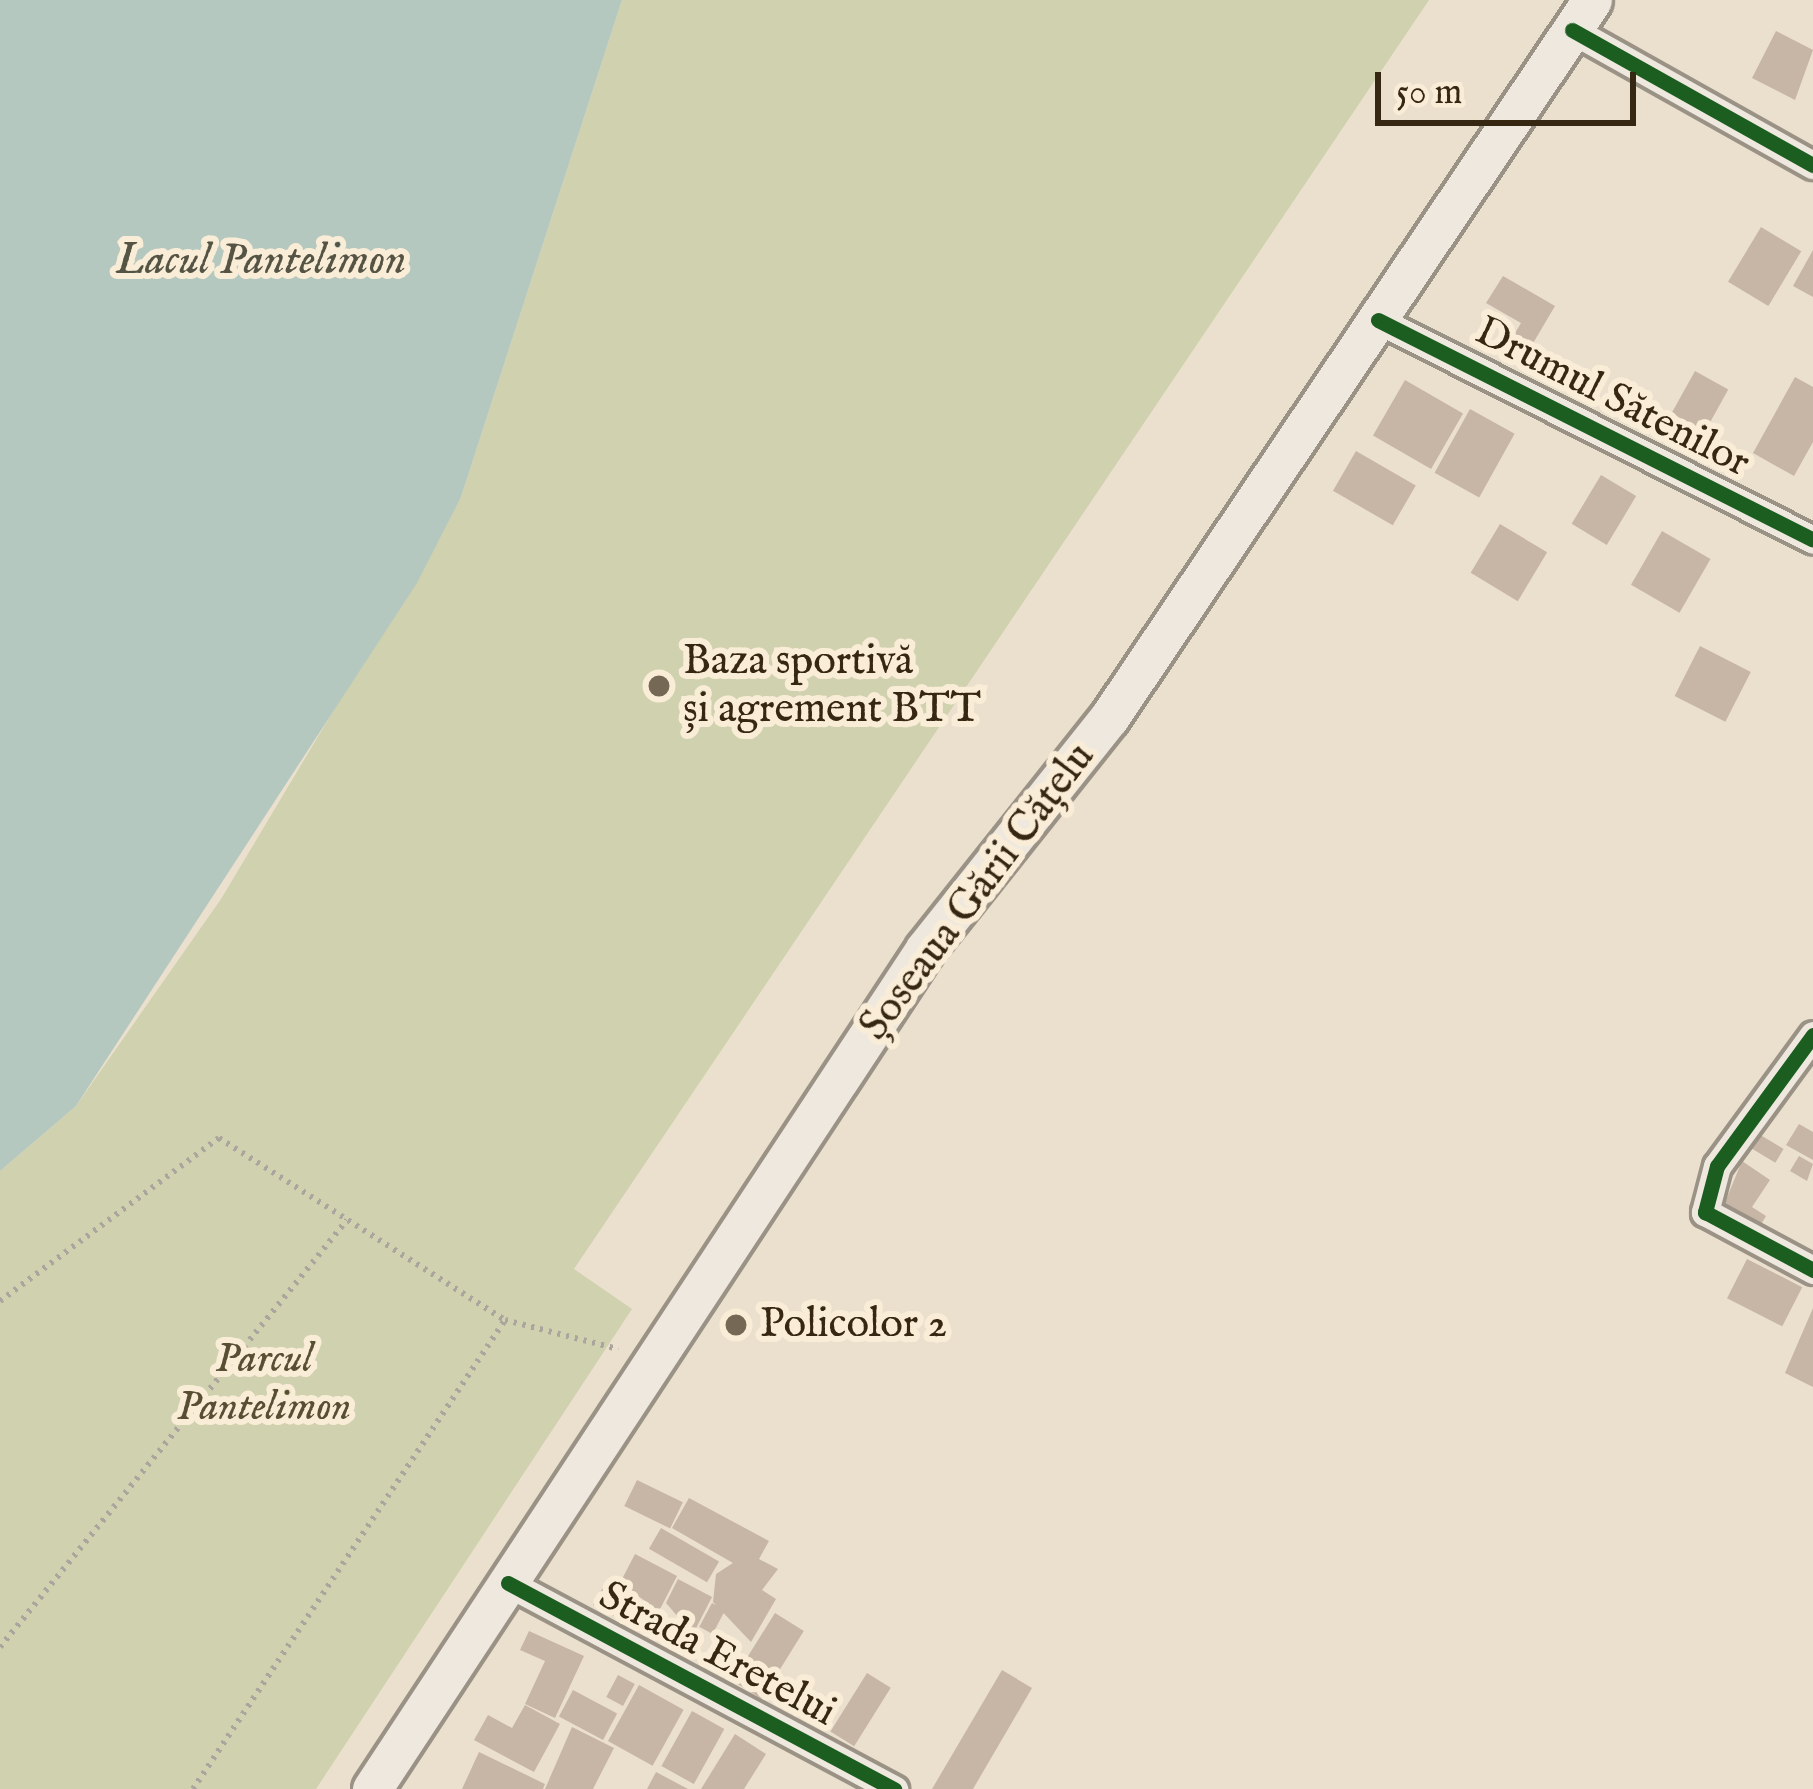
<!DOCTYPE html>
<html>
<head>
<meta charset="utf-8">
<style>
  body { margin:0 }
  #map { position:relative; width:1813px; height:1789px; overflow:hidden; background:#ebe0ce; font-family:"IM FELL English",serif }
  div>[style] { position:absolute }
  [style*='--x'] { left:calc(var(--x)*1px); top:calc(var(--y)*1px); width:calc(var(--w)*1px); rotate:calc(var(--a)*1deg) }
  .green>* { inset:0; background:#d0d1af }
  .water>* { inset:0; background:#b5c8bf }
  .building>* { inset:0; background:#c7b5a6; transform-origin:0 0 }
  .path>* { height:6px; margin-top:-3px; transform-origin:0; background:repeating-linear-gradient(90deg,#aba59d 0 3px,transparent 0 9px) }
  .roads { filter:drop-shadow(3px 0 #9b9286) drop-shadow(-3px 0 #9b9286) drop-shadow(0 3px #9b9286) drop-shadow(0 -3px #9b9286) }
  .street>* { height:27px; margin:-13.5px; padding:0 13.5px; transform-origin:13.5px; border-radius:13.5px; background:#eee8df }
  .secondary>* { height:39px; margin:-19.5px; padding:0 19.5px; transform-origin:19.5px; border-radius:19.5px; background:#eee8df }
  .cycleway>* { height:15px; margin:-7.5px; padding:0 7.5px; transform-origin:7.5px; border-radius:7.5px; background:#1b5e20 }
  .dots>* { width:33px; height:33px; translate:-50% -50%; box-sizing:border-box; border:6px solid #faedd7; border-radius:50% }
  span { translate:-50% -50%; white-space:nowrap; text-align:center; line-height:1.15; -webkit-text-stroke:12px #faedd7; paint-order:stroke }
  .street-label { font-size:42px; color:#362712 }
  .poi-label { font-size:42px; color:#362712 }
  .left { translate:0 -50%; text-align:left }
  .park-label { font-size:42px; color:#574e33; font-style:italic }
  .water-label { font-size:45px; color:#555444; font-style:italic }
  .scale { position:absolute; left:1375px; top:72px; width:261px; height:54px; box-sizing:border-box; border:6px solid #362712; border-top:0; padding-left:15px; font-size:36px; line-height:42px; white-space:nowrap; color:#362712; -webkit-text-stroke:9px #faedd7; paint-order:stroke }
</style>
</head>
<body>
<div id="map">
  <div class="green">
    <i style="clip-path:polygon(622px 0,1429px 0,574px 1269px,632px 1309px,316px 1789px,0 1789px,0 1171px,76px 1106px,221px 899px,461px 497px)"></i>
  </div>
  <div class="water">
    <i style="clip-path:polygon(0 0,622px 0,461px 497px,417px 583px,76px 1106px,0 1171px)"></i>
  </div>
  <div class="building">
    <i style="clip-path:polygon(1776px 31px,1813px 50px,1795px 100px,1752px 78px)"></i>
    <i style="left:1761px;top:227px;width:47px;height:64px;rotate:31deg"></i>
    <i style="clip-path:polygon(1813px 250px,1813px 297px,1793px 286px)"></i>
    <i style="clip-path:polygon(1503px 276px,1555px 306px,1529px 350px,1511px 340px,1521px 323px,1486px 303px)"></i>
    <i style="left:1695px;top:371px;width:38px;height:59px;rotate:29deg"></i>
    <i style="clip-path:polygon(1795px 377px,1813px 387px,1813px 442px,1794px 476px,1753px 453px)"></i>
    <i style="left:1405px;top:380px;width:67px;height:64px;rotate:30deg"></i>
    <i style="left:1470px;top:409px;width:51px;height:73px;rotate:29deg"></i>
    <i style="left:1356px;top:451px;width:69px;height:46px;rotate:30deg"></i>
    <i style="left:1601px;top:475px;width:41px;height:57px;rotate:31deg"></i>
    <i style="left:1500px;top:524px;width:55px;height:57px;rotate:31deg"></i>
    <i style="left:1662px;top:531px;width:56px;height:62px;rotate:30deg"></i>
    <i style="left:1700px;top:646px;width:57px;height:56px;rotate:27deg"></i>
    <i style="clip-path:polygon(1799px 1124px,1813px 1132px,1813px 1160px,1786px 1145px)"></i>
    <i style="left:1757px;top:1133px;width:31px;height:16px;rotate:31deg"></i>
    <i style="clip-path:polygon(1799px 1156px,1813px 1164px,1807px 1181px,1790px 1171px)"></i>
    <i style="clip-path:polygon(1742px 1161px,1770px 1180px,1752px 1207px,1766px 1216px,1756px 1233px,1721px 1212px)"></i>
    <i style="left:1747px;top:1259px;width:62px;height:44px;rotate:27deg"></i>
    <i style="clip-path:polygon(1813px 1308px,1813px 1387px,1785px 1373px)"></i>
    <i style="left:637px;top:1480px;width:51px;height:29px;rotate:26deg"></i>
    <i style="clip-path:polygon(689px 1498px,769px 1541px,759px 1559px,778px 1569px,762px 1590px,776px 1599px,751px 1642px,713px 1602px,716px 1574px,733px 1563px,672px 1528px)"></i>
    <i style="left:661px;top:1528px;width:67px;height:24px;rotate:30deg"></i>
    <i style="clip-path:polygon(635px 1554px,677px 1576px,659px 1611px,620px 1583px)"></i>
    <i style="clip-path:polygon(678px 1579px,712px 1597px,693px 1634px,666px 1603px)"></i>
    <i style="clip-path:polygon(605px 1584px,648px 1614px,640px 1630px,593px 1605px)"></i>
    <i style="left:712px;top:1603px;width:15px;height:27px;rotate:28deg"></i>
    <i style="left:775px;top:1613px;width:34px;height:80px;rotate:32deg"></i>
    <i style="clip-path:polygon(529px 1631px,584px 1656px,555px 1718px,525px 1704px,545px 1661px,520px 1650px)"></i>
    <i style="clip-path:polygon(1002px 1670px,1032px 1688px,973px 1789px,932px 1789px)"></i>
    <i style="left:867px;top:1673px;width:28px;height:69px;rotate:32deg"></i>
    <i style="left:618px;top:1675px;width:19px;height:25px;rotate:28deg"></i>
    <i style="left:639px;top:1685px;width:51px;height:64px;rotate:29deg"></i>
    <i style="left:573px;top:1690px;width:50px;height:30px;rotate:28deg"></i>
    <i style="clip-path:polygon(525px 1705px,560px 1724px,534px 1772px,474px 1740px,488px 1715px,512px 1728px)"></i>
    <i style="left:692px;top:1711px;width:37px;height:63px;rotate:29deg"></i>
    <i style="clip-path:polygon(572px 1727px,614px 1748px,593px 1789px,545px 1789px)"></i>
    <i style="clip-path:polygon(735px 1734px,766px 1754px,744px 1789px,701px 1789px)"></i>
    <i style="clip-path:polygon(479px 1752px,545px 1784px,543px 1789px,462px 1789px)"></i>
    <i style="clip-path:polygon(656px 1772px,688px 1789px,647px 1789px)"></i>
  </div>
  <div class="path">
    <i style="--x:0;--y:1301;--w:273;--a:-36.7"></i>
    <i style="--x:219;--y:1138;--w:339;--a:32.5"></i>
    <i style="--x:505;--y:1320;--w:117;--a:14.4"></i>
    <i style="--x:0;--y:1647;--w:550;--a:-50.9"></i>
    <i style="--x:193;--y:1789;--w:563;--a:-56.37"></i>
  </div>
  <div class="roads">
    <div class="street">
      <i style="--x:1572;--y:30;--w:276;--a:29.3"></i>
      <i style="--x:1378;--y:320;--w:487;--a:26.8"></i>
      <i style="--x:1813;--y:1035;--w:162;--a:126.2"></i>
      <i style="--x:1717;--y:1166;--w:48;--a:104.6"></i>
      <i style="--x:1705;--y:1212;--w:123;--a:28.2"></i>
      <i style="--x:508;--y:1583;--w:438;--a:28.1"></i>
    </div>
    <div class="secondary">
      <i style="--x:372;--y:1789;--w:1006;--a:-56.64"></i>
      <i style="--x:925;--y:949;--w:295;--a:-51.5"></i>
      <i style="--x:1109;--y:718;--w:865;--a:-56.07"></i>
    </div>
  </div>
  <div class="cycleway">
    <i style="--x:1572;--y:30;--w:276;--a:29.3"></i>
    <i style="--x:1378;--y:320;--w:487;--a:26.8"></i>
    <i style="--x:1813;--y:1035;--w:162;--a:126.2"></i>
    <i style="--x:1717;--y:1166;--w:48;--a:104.6"></i>
    <i style="--x:1705;--y:1212;--w:123;--a:28.2"></i>
    <i style="--x:508;--y:1583;--w:438;--a:28.1"></i>
  </div>
  <div class="dots">
    <i style="left:659px;top:686px;background:#756854"></i>
    <i style="left:736px;top:1325px;background:#756854"></i>
  </div>
  <div class="street-label">
    <span style="left:1612px;top:398px;rotate:27deg">Drumul Sătenilor</span>
    <span style="left:978px;top:892px;rotate:-53deg">Șoseaua Gării Cățelu</span>
    <span style="left:717px;top:1655px;rotate:28deg">Strada Eretelui</span>
  </div>
  <div class="poi-label">
    <span class="left" style="left:683px;top:686px">Baza sportivă<br>și agrement BTT</span>
    <span class="left" style="left:760px;top:1325px">Policolor 2</span>
  </div>
  <div class="park-label">
    <span style="left:264px;top:1384px">Parcul<br>Pantelimon</span>
  </div>
  <div class="water-label">
    <span style="left:261px;top:261px">Lacul Pantelimon</span>
  </div>
  <div class="scale">50 m</div>
</div>
</body>
</html>
